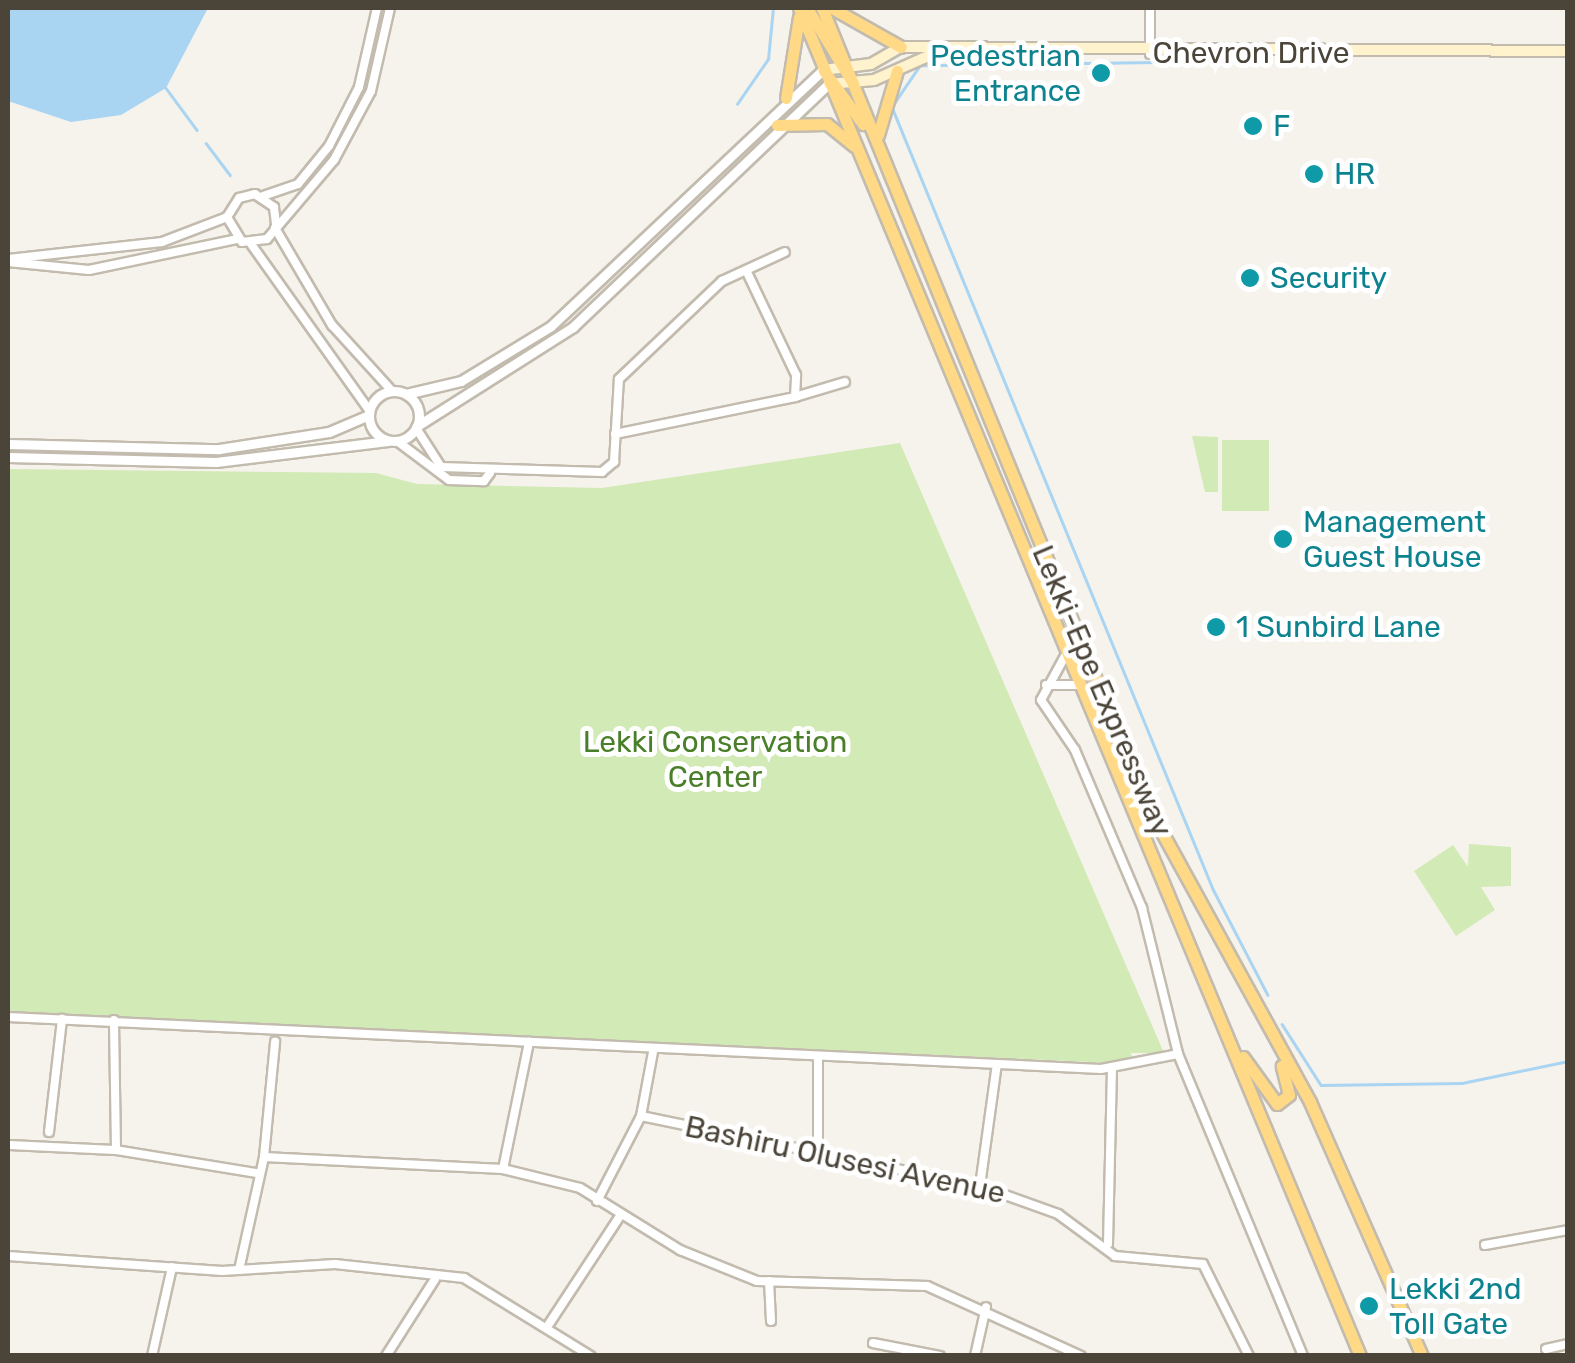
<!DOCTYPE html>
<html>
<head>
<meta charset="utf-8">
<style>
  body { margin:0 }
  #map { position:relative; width:1575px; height:1363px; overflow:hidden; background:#f6f3ec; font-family:Rubik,sans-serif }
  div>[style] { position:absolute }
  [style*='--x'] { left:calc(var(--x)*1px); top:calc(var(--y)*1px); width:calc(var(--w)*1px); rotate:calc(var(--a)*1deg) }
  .green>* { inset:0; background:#d2eab5; transform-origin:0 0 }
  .water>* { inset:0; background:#a9d4f2 }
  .stream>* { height:2.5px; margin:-1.25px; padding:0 1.25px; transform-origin:1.25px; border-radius:1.25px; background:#a9d4f2 }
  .roads { filter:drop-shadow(2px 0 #c2bbae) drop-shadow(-2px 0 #c2bbae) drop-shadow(0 2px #c2bbae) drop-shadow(0 -2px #c2bbae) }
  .minor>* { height:8px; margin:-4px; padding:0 4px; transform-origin:4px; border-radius:4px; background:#fff }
  .tertiary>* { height:9px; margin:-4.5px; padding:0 4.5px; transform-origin:4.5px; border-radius:4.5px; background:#fff }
  .tertiary>.ring { margin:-4.5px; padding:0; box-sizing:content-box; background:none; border:9px solid #fff; border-radius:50% }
  .secondary>* { height:10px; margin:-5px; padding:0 5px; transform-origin:5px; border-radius:5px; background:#fff3cd }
  .trunk>* { height:11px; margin:-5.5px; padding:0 5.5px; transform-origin:5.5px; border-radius:5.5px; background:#ffd985 }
  .dots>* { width:28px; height:28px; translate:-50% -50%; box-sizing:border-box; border:5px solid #fff; border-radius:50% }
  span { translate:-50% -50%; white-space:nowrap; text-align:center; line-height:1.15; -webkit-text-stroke:10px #fff; paint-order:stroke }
  .street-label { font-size:30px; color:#4b4439 }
  .culture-label { font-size:30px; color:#0d838f }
  .right { translate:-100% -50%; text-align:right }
  .left { translate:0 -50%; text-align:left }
  .park-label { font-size:30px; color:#4a7f2a }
  .frame { position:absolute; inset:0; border:10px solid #4b4439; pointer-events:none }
</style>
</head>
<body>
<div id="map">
  <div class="green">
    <i style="clip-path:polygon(1192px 436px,1218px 437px,1218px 492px,1205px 492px)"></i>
    <i style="left:1222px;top:440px;width:47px;height:71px"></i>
    <i style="clip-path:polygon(900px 443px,1164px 1053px,1131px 1053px,1134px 1064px,8px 1012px,8px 469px,376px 473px,417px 484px,602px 488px)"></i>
    <i style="clip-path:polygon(1469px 844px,1511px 847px,1511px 886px,1481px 887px,1495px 910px,1456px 936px,1414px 871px,1453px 845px,1468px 867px)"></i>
  </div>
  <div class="water">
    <i style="clip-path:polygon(8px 8px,208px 8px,166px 88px,121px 115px,71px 122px,8px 101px)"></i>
  </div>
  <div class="stream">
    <i style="--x:1194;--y:62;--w:274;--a:179.2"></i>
    <i style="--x:920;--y:66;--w:50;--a:124.3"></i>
    <i style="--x:892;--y:107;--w:845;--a:67.68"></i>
    <i style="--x:1213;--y:889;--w:119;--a:62.6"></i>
    <i style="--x:166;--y:88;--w:52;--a:53.6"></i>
    <i style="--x:737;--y:104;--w:55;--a:-55.4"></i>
    <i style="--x:768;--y:59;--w:51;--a:-84.4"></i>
    <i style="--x:206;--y:143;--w:40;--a:53"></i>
    <i style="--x:1282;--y:1024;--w:72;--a:57.4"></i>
    <i style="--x:1321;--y:1085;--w:141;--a:-0.8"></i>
    <i style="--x:1462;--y:1083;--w:108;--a:-11.7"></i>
  </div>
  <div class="roads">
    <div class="minor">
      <i style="--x:1150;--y:8;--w:46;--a:90"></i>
      <i style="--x:263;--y:196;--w:37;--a:-19"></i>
      <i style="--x:298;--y:184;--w:49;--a:-50.8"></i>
      <i style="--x:329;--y:146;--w:66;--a:-63"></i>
      <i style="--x:359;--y:87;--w:81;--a:-77.2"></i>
      <i style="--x:276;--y:224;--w:17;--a:-97"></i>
      <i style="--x:274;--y:207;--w:23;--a:-146"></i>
      <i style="--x:255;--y:194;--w:16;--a:166"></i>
      <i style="--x:239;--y:198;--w:22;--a:122"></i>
      <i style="--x:227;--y:217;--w:29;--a:59"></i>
      <i style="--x:242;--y:242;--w:25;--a:-7"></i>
      <i style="--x:267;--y:239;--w:104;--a:-49.7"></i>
      <i style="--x:334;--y:160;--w:78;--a:-61.8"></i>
      <i style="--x:371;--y:91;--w:85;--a:-77.1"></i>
      <i style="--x:275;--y:228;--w:113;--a:59.6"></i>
      <i style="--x:332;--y:325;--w:89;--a:47.7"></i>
      <i style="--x:251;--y:244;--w:204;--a:54.6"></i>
      <i style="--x:8;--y:259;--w:155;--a:-6.3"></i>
      <i style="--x:162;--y:242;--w:70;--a:-21"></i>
      <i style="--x:8;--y:262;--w:81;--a:5.6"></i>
      <i style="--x:89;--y:270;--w:152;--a:-11.8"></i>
      <i style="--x:795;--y:397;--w:52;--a:-16.7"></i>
      <i style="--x:416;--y:428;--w:46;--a:57.3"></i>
      <i style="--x:441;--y:467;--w:161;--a:1.8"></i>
      <i style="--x:602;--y:472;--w:16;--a:-40"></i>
      <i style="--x:614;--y:462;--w:83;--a:-86.6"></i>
      <i style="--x:619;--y:379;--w:142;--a:-43.6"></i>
      <i style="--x:722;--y:281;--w:69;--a:-24.7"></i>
      <i style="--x:615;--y:434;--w:184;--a:-11.6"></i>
      <i style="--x:795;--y:397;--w:22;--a:-87"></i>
      <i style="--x:796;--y:375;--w:116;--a:-115.5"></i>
      <i style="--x:397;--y:441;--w:65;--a:36.9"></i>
      <i style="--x:449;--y:480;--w:35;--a:2"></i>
      <i style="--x:484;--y:481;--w:10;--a:-53"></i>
      <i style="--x:1065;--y:656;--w:50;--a:118.6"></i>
      <i style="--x:1041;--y:700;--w:60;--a:55.8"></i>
      <i style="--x:1075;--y:750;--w:172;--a:67"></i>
      <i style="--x:1142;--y:908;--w:150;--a:76.1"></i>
      <i style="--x:1178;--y:1054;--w:327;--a:67.5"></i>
      <i style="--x:1046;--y:685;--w:31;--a:0"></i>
      <i style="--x:8;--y:1017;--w:1094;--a:2.72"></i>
      <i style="--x:1101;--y:1069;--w:78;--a:-11"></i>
      <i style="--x:818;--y:1059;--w:81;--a:90"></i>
      <i style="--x:641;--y:1116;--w:346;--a:11.7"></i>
      <i style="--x:980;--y:1186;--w:83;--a:19.7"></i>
      <i style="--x:1058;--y:1214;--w:71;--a:36.4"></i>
      <i style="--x:1115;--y:1256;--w:88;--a:5.2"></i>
      <i style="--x:1203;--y:1264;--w:103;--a:63.4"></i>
      <i style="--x:49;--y:1132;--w:114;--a:-83.4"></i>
      <i style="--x:8;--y:1145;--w:108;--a:2.7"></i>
      <i style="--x:116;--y:1150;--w:130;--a:-90.9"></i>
      <i style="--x:116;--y:1150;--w:142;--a:9.3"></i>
      <i style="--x:264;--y:1157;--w:116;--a:-84.5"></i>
      <i style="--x:503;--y:1169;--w:130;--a:-78.4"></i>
      <i style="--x:980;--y:1186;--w:123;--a:-82.1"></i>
      <i style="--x:597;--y:1201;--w:96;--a:-62.6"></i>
      <i style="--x:641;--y:1116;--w:65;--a:-79.4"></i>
      <i style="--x:1108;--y:1244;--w:176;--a:-88.7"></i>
      <i style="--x:1485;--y:1245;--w:84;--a:-10.2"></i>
      <i style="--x:8;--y:1256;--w:215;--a:4"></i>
      <i style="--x:222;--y:1271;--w:113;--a:-3.5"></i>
      <i style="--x:335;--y:1264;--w:130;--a:6.2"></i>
      <i style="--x:464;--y:1278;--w:149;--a:31.6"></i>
      <i style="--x:239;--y:1270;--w:116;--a:-77.5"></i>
      <i style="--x:264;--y:1157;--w:239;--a:2.9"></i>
      <i style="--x:503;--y:1169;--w:79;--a:13.9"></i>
      <i style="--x:580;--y:1188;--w:118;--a:31.8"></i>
      <i style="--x:680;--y:1250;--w:83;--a:21.9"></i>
      <i style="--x:757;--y:1281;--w:170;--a:1.7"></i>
      <i style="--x:927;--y:1286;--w:169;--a:24.4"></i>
      <i style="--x:769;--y:1281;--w:40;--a:87.1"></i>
      <i style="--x:549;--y:1324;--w:129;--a:-56.7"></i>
      <i style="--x:873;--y:1343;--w:68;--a:11"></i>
      <i style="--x:1546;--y:1349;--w:23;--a:-13"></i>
      <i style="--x:152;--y:1356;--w:91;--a:-77.3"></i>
      <i style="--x:386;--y:1356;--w:91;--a:-57.5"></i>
      <i style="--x:975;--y:1356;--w:50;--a:-77.3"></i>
    </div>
    <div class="tertiary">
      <i class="ring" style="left:369px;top:391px;width:41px;height:41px"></i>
      <i style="--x:406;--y:394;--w:57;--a:-13.3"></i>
      <i style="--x:461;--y:381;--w:105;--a:-31.4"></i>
      <i style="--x:551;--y:326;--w:374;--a:-43.3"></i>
      <i style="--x:417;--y:426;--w:185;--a:-32.4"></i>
      <i style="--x:573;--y:327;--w:352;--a:-43.6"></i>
      <i style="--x:8;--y:444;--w:211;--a:1.4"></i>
      <i style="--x:219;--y:449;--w:111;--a:-8.8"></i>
      <i style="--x:329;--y:432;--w:43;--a:-23"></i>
      <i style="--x:8;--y:457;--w:208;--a:1.4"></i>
      <i style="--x:216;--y:462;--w:173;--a:-7"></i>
    </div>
    <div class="secondary">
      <i style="--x:823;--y:70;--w:48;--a:-7.1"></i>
      <i style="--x:871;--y:64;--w:34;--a:-30"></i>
      <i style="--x:901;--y:47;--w:667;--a:0.34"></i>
      <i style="--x:829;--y:84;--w:45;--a:-5.1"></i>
      <i style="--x:874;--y:80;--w:67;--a:-23.9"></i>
    </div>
    <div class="trunk">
      <i style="--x:799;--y:8;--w:1460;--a:67.4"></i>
      <i style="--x:807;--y:8;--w:88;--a:58.5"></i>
      <i style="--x:822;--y:8;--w:863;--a:67.8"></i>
      <i style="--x:1148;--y:807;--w:337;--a:61.2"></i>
      <i style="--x:1310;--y:1102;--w:278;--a:66.2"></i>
      <i style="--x:832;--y:8;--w:79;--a:29.5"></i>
      <i style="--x:824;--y:71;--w:66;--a:53.7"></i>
      <i style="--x:786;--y:98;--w:82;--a:-80.9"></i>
      <i style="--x:777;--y:125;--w:50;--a:-1.1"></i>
      <i style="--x:827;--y:124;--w:35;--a:39"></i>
      <i style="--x:878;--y:135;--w:67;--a:-73.5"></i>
      <i style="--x:1243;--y:1057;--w:58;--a:54.1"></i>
      <i style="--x:1277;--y:1104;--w:15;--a:-37"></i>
      <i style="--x:1289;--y:1095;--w:30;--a:-104"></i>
    </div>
  </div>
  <div class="dots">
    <i style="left:1101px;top:73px;background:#0f9aa8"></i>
    <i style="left:1253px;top:126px;background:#0f9aa8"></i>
    <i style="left:1314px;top:174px;background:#0f9aa8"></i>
    <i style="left:1250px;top:278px;background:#0f9aa8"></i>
    <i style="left:1283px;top:539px;background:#0f9aa8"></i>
    <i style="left:1216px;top:627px;background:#0f9aa8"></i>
    <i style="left:1369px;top:1306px;background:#0f9aa8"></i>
  </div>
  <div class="street-label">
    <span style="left:1251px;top:53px">Chevron Drive</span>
    <span style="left:1102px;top:691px;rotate:67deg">Lekki-Epe Expressway</span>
    <span style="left:845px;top:1160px;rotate:12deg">Bashiru Olusesi Avenue</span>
  </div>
  <div class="culture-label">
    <span class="right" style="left:1081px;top:73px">Pedestrian<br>Entrance</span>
    <span class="left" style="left:1273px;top:126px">F</span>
    <span class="left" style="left:1334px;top:174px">HR</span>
    <span class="left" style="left:1270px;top:278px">Security</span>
    <span class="left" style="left:1303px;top:539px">Management<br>Guest House</span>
    <span class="left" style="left:1236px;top:627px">1 Sunbird Lane</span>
    <span class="left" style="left:1389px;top:1306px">Lekki 2nd<br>Toll Gate</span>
  </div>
  <div class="park-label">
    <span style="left:715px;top:759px">Lekki Conservation<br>Center</span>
  </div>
  <div class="frame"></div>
</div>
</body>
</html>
